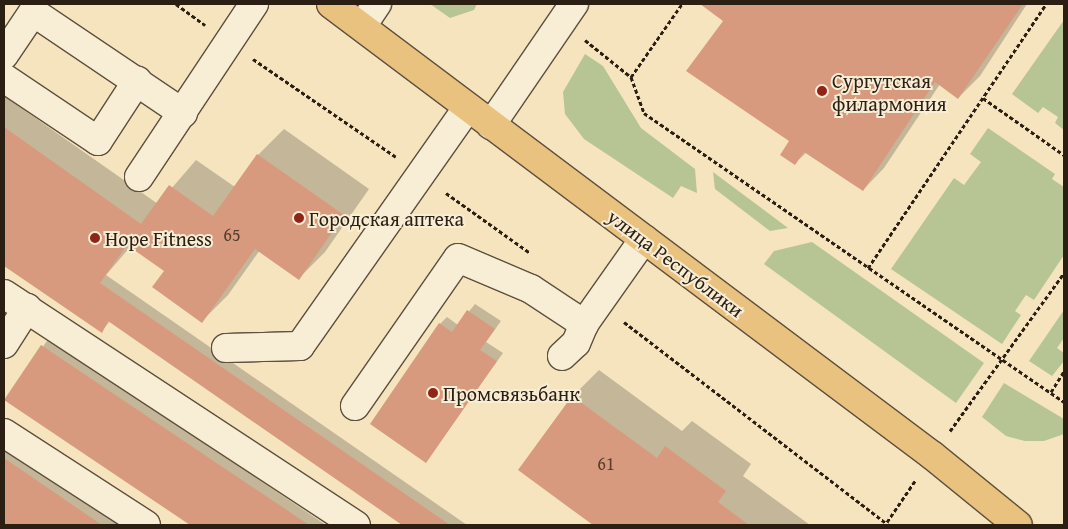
<!DOCTYPE html>
<html>
<head>
<meta charset="utf-8">
<style>
  body { margin:0 }
  #map { position:relative; width:1068px; height:529px; overflow:hidden; background:#f5e4be; font-family:"Gentium Book Plus",serif }
  div>[style] { position:absolute }
  [style*='--x'] { left:calc(var(--x)*1px); top:calc(var(--y)*1px); width:calc(var(--w)*1px); rotate:calc(var(--a)*1deg) }
  .green>* { inset:0; background:#b7c595 }
  .shadow>* { inset:0; background:#0003 }
  .building>* { inset:0; background:#d89a7e }
  .path>* { height:3px; margin-top:-1.5px; transform-origin:0; background:repeating-linear-gradient(90deg,#2b1e12 0 4px,transparent 0 6.5px) }
  .roads { filter:drop-shadow(1px 0 #5e503d) drop-shadow(-1px 0 #5e503d) drop-shadow(0 1px #5e503d) drop-shadow(0 -1px #5e503d) }
  .minor>* { height:28px; margin:-14px; padding:0 14px; transform-origin:14px; border-radius:14px; background:#f8edd5 }
  .major>* { height:28px; margin:-14px; padding:0 14px; transform-origin:14px; border-radius:14px; background:#eac27f }
  .dots>* { width:14px; height:14px; translate:-50% -50%; box-sizing:border-box; border:2px solid #f8edd5; border-radius:50% }
  span { translate:-50% -50%; white-space:nowrap; text-align:center; line-height:1.15; -webkit-text-stroke:4px #f8edd5; paint-order:stroke }
  .number-label { font-size:18px; color:#563d2d }
  .number-label span { -webkit-text-stroke-width:0 }
  .poi-label { font-size:20px; color:#2b1e12 }
  .left { translate:0 -50%; text-align:left }
  .street-label { font-size:20px; color:#2b1e12 }
  .frame { position:absolute; inset:0; border:5px solid #2b1e12; pointer-events:none }
</style>
</head>
<body>
<div id="map">
  <div class="green">
    <i style="clip-path:polygon(430px 4px,477px 4px,474px 10px,450px 18px)"></i>
    <i style="clip-path:polygon(1064px 20px,1064px 130px,1055px 123px,1058px 117px,1043px 107px,1038px 113px,1012px 94px)"></i>
    <i style="clip-path:polygon(585px 54px,603px 66px,641px 128px,695px 169px,697px 193px,681px 186px,673px 198px,584px 139px,565px 114px,563px 92px)"></i>
    <i style="clip-path:polygon(988px 128px,1055px 174px,1052px 179px,1064px 187px,1064px 255px,1034px 300px,1026px 295px,1015px 311px,1021px 315px,1002px 344px,891px 269px,954px 178px,964px 185px,981px 162px,970px 154px)"></i>
    <i style="clip-path:polygon(713px 172px,788px 228px,770px 231px,715px 189px)"></i>
    <i style="clip-path:polygon(812px 242px,984px 363px,956px 403px,764px 264px,774px 251px)"></i>
    <i style="clip-path:polygon(1064px 310px,1064px 338px,1057px 348px,1064px 353px,1064px 361px,1052px 376px,1029px 361px)"></i>
    <i style="clip-path:polygon(1004px 383px,1064px 419px,1064px 434px,1044px 441px,1025px 441px,1006px 436px,982px 417px)"></i>
  </div>
  <div class="shadow">
    <i style="clip-path:polygon(702px 4px,1027px 4px,980px 76px,958px 98px,940px 84px,884px 168px,863px 190px,807px 152px,795px 163px,791px 141px,724px 21px)"></i>
    <i style="clip-path:polygon(4px 96px,158px 204px,196px 160px,235px 187px,258px 155px,284px 129px,369px 189px,325px 252px,299px 278px,260px 250px,228px 295px,202px 321px,166px 270px,131px 246px,106px 275px,467px 525px,405px 525px,110px 321px,102px 331px,4px 265px)"></i>
    <i style="clip-path:polygon(475px 304px,501px 321px,486px 342px,503px 353px,426px 461px,440px 324px,447px 317px,458px 325px)"></i>
    <i style="clip-path:polygon(49px 338px,326px 525px,193px 525px,6px 400px)"></i>
    <i style="clip-path:polygon(599px 370px,682px 431px,692px 421px,751px 464px,743px 476px,810px 525px,596px 525px,520px 470px,573px 396px)"></i>
    <i style="clip-path:polygon(4px 446px,119px 525px,4px 525px)"></i>
  </div>
  <div class="building">
    <i style="clip-path:polygon(700px 4px,1023px 4px,958px 99px,935px 82px,863px 191px,804px 152px,795px 165px,780px 155px,789px 141px,686px 71px,723px 21px)"></i>
    <i style="clip-path:polygon(4px 127px,141px 224px,169px 185px,213px 216px,257px 154px,344px 215px,299px 280px,255px 249px,202px 323px,152px 287px,164px 271px,127px 245px,100px 283px,450px 525px,402px 525px,108px 321px,102px 333px,4px 266px)"></i>
    <i style="clip-path:polygon(467px 310px,495px 329px,480px 350px,497px 361px,426px 463px,370px 424px,439px 323px,452px 332px)"></i>
    <i style="clip-path:polygon(41px 345px,309px 525px,190px 525px,4px 400px)"></i>
    <i style="clip-path:polygon(572px 396px,657px 458px,665px 446px,726px 491px,718px 502px,749px 525px,593px 525px,571px 509px,518px 470px)"></i>
    <i style="clip-path:polygon(4px 458px,102px 525px,4px 525px)"></i>
  </div>
  <div class="path">
    <i style="--x:176;--y:4;--w:36;--a:36"></i>
    <i style="--x:585;--y:40;--w:59;--a:38.8"></i>
    <i style="--x:631;--y:77;--w:38;--a:70"></i>
    <i style="--x:644;--y:113;--w:510;--a:34.53"></i>
    <i style="--x:253;--y:59;--w:173;--a:34.4"></i>
    <i style="--x:631;--y:77;--w:89;--a:-55.1"></i>
    <i style="--x:983;--y:98;--w:99;--a:35.1"></i>
    <i style="--x:446;--y:193;--w:103;--a:35.5"></i>
    <i style="--x:868;--y:268;--w:318;--a:-56"></i>
    <i style="--x:624;--y:322;--w:334;--a:37.5"></i>
    <i style="--x:1051;--y:392;--w:25;--a:-58"></i>
    <i style="--x:950;--y:431;--w:195;--a:-54.2"></i>
    <i style="--x:887;--y:522;--w:50;--a:-55.7"></i>
  </div>
  <div class="roads">
    <div class="minor">
      <i style="--x:362;--y:26;--w:27;--a:-56"></i>
      <i style="--x:4;--y:55;--w:52;--a:-56"></i>
      <i style="--x:33;--y:12;--w:181;--a:34"></i>
      <i style="--x:4;--y:78;--w:113;--a:33.8"></i>
      <i style="--x:98;--y:141;--w:72;--a:-57"></i>
      <i style="--x:491;--y:125;--w:147;--a:-55.6"></i>
      <i style="--x:139;--y:177;--w:208;--a:-56.4"></i>
      <i style="--x:4;--y:294;--w:421;--a:33.3"></i>
      <i style="--x:4;--y:344;--w:43;--a:-57.4"></i>
      <i style="--x:226;--y:348;--w:74;--a:-1.5"></i>
      <i style="--x:300;--y:346;--w:292;--a:-54.9"></i>
      <i style="--x:562;--y:356;--w:19;--a:-43"></i>
      <i style="--x:576;--y:343;--w:21;--a:-67"></i>
      <i style="--x:584;--y:324;--w:104;--a:-54.8"></i>
      <i style="--x:355;--y:406;--w:180;--a:-55.2"></i>
      <i style="--x:458;--y:258;--w:79;--a:23"></i>
      <i style="--x:531;--y:289;--w:64;--a:33.4"></i>
      <i style="--x:4;--y:433;--w:169;--a:32.9"></i>
    </div>
    <div class="major">
      <i style="--x:331;--y:4;--w:753;--a:36.9"></i>
      <i style="--x:933;--y:456;--w:109;--a:39.1"></i>
    </div>
  </div>
  <div class="dots">
    <i style="left:822px;top:91px;background:#8f2418"></i>
    <i style="left:299px;top:218px;background:#8f2418"></i>
    <i style="left:95px;top:238px;background:#8f2418"></i>
    <i style="left:433px;top:393px;background:#8f2418"></i>
  </div>
  <div class="number-label">
    <span style="left:232px;top:235px">65</span>
    <span style="left:606px;top:464px">61</span>
  </div>
  <div class="poi-label">
    <span class="left" style="left:832px;top:92px">Сургутская<br>филармония</span>
    <span class="left" style="left:309px;top:218px">Городская аптека</span>
    <span class="left" style="left:105px;top:238px">Hope Fitness</span>
    <span class="left" style="left:443px;top:393px">Промсвязьбанк</span>
  </div>
  <div class="street-label">
    <span style="left:676px;top:263px;rotate:37deg">улица Республики</span>
  </div>
  <div class="frame"></div>
</div>
</body>
</html>
